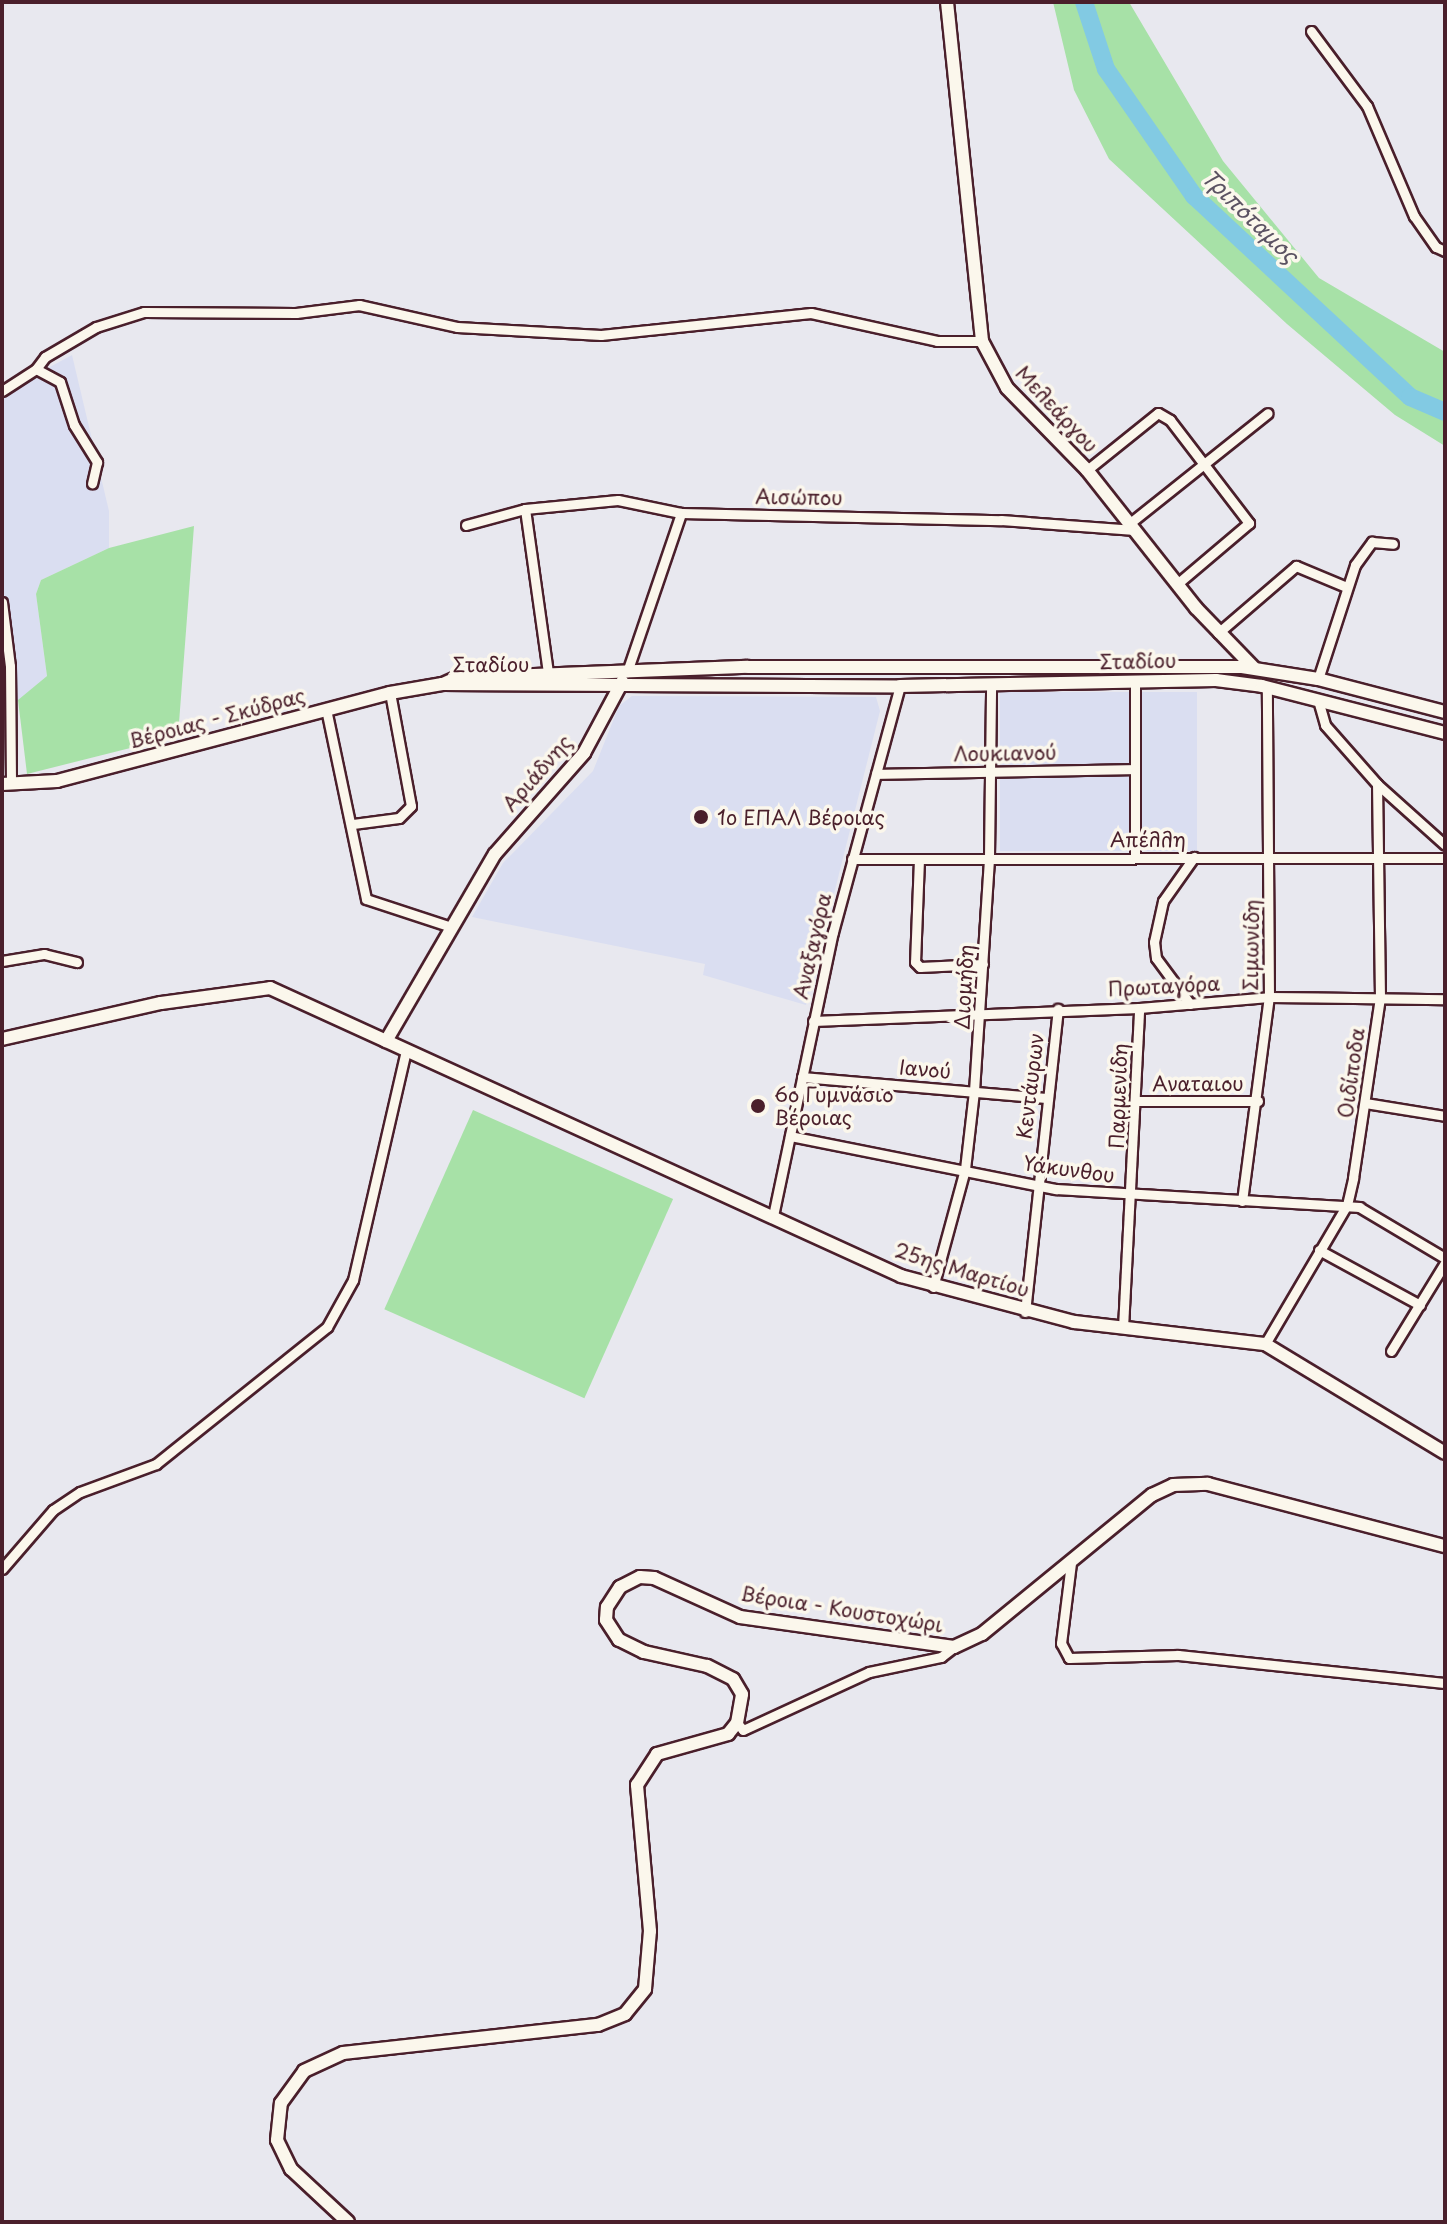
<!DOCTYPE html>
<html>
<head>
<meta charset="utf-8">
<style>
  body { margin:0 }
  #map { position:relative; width:1447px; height:2224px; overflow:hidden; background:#e8e8ef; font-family:"Playpen Sans",sans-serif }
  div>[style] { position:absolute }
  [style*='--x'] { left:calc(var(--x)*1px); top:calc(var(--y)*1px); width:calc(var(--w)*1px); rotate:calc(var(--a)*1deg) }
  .built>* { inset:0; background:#dadef1; transform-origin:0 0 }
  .green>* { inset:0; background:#a7e1a7; transform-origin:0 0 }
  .river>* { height:18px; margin:-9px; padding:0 9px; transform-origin:9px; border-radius:9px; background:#82cae3 }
  .roads { filter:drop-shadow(2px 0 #4a1f2b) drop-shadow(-2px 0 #4a1f2b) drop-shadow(0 2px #4a1f2b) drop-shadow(0 -2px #4a1f2b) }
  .street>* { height:9px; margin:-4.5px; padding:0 4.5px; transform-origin:4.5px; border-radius:4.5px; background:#fbf7ec }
  .secondary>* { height:12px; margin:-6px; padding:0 6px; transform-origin:6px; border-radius:6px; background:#fbf7ec }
  .dots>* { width:22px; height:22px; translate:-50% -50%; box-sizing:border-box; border:4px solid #fbf7ec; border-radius:50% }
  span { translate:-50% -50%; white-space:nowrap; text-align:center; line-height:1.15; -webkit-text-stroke:7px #fbf7ec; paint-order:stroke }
  .street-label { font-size:20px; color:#4a1f2b }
  .poi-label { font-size:20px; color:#4a1f2b }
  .left { translate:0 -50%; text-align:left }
  .water-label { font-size:22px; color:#5b5262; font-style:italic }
  .frame { position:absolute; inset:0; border:4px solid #4a1f2b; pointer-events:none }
</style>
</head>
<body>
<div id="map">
  <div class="built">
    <i style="clip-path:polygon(72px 355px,109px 511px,109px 548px,41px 580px,36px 594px,47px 676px,2px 714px,2px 393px)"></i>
    <i style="left:1000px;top:692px;width:197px;height:159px"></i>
    <i style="clip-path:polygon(632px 696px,876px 697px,880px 711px,806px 1005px,703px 975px,705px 964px,472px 917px,503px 863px,593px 771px,619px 706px)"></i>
  </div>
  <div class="green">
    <i style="clip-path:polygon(1053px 2px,1129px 2px,1223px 161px,1319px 278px,1445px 352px,1445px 446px,1395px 415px,1287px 324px,1109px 159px,1074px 90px)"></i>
    <i style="clip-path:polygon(194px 526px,178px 736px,27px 774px,18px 700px,47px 676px,36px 594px,41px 580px,109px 548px)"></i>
    <i style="left:473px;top:1110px;width:219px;height:218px;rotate:24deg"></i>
  </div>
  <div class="river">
    <i style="--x:1084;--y:2;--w:71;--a:71.8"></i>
    <i style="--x:1106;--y:69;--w:155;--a:55.3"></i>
    <i style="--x:1194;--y:196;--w:295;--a:42.9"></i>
    <i style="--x:1410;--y:397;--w:38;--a:23"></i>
  </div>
  <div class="roads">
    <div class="street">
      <i style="--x:1311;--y:31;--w:94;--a:53.3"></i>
      <i style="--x:1367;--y:106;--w:120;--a:66.9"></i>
      <i style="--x:1414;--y:216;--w:38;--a:55"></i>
      <i style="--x:1436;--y:247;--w:10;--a:24"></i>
      <i style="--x:36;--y:369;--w:27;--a:28"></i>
      <i style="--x:60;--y:382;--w:45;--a:72"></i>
      <i style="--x:74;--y:425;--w:44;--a:58.1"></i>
      <i style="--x:97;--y:462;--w:22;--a:103"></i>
      <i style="--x:2;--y:391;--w:40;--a:-32.9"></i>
      <i style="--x:36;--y:369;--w:15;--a:-53"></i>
      <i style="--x:45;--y:357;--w:59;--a:-30.5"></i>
      <i style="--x:96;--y:327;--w:50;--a:-17.4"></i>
      <i style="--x:144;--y:312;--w:152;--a:0.4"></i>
      <i style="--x:296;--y:313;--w:64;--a:-7.2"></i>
      <i style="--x:359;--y:305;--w:100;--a:12.7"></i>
      <i style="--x:457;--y:327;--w:144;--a:3.2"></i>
      <i style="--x:601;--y:335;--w:211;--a:-6"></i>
      <i style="--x:811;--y:313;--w:129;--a:12.5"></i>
      <i style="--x:937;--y:341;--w:45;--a:0"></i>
      <i style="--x:1087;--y:470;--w:91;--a:-38.8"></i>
      <i style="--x:1158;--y:413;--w:14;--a:30"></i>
      <i style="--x:1170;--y:420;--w:130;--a:52.5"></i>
      <i style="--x:1249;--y:523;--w:94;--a:139.7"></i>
      <i style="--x:525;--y:509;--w:166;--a:82"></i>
      <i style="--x:1130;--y:523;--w:176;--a:-38.6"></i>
      <i style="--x:466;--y:525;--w:61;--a:-15.2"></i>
      <i style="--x:525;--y:509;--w:93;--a:-5.5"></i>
      <i style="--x:618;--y:500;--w:64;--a:11.7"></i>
      <i style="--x:681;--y:513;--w:320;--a:1.3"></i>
      <i style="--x:1001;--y:520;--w:134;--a:4.3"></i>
      <i style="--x:2;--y:602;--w:64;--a:82.9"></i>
      <i style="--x:10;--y:666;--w:118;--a:89.5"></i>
      <i style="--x:1218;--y:633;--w:103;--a:-40.7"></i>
      <i style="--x:1296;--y:566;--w:52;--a:22.6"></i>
      <i style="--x:627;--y:672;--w:168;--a:-71.2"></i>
      <i style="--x:1318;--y:679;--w:120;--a:-72"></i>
      <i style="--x:1355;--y:565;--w:29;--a:-54"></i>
      <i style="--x:1372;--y:542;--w:21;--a:5"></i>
      <i style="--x:1135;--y:680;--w:177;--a:90"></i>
      <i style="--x:1318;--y:700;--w:26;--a:74"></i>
      <i style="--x:1325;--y:725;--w:79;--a:48.6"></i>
      <i style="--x:1377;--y:784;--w:91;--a:41.9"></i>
      <i style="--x:326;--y:709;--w:194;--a:78.1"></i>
      <i style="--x:366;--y:899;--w:89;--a:18.2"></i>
      <i style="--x:876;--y:774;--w:258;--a:-1.1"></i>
      <i style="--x:353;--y:824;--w:46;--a:-7.4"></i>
      <i style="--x:399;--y:818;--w:17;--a:-45"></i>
      <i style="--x:411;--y:806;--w:115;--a:-100.5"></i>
      <i style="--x:852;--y:859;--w:593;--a:-0.1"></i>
      <i style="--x:919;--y:859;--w:103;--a:92.2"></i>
      <i style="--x:915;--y:962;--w:7;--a:45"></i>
      <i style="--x:920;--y:967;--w:63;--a:-2.7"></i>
      <i style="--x:2;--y:961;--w:43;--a:-9.5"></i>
      <i style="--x:44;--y:954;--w:34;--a:14"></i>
      <i style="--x:1190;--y:1004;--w:57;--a:-126.5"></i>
      <i style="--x:1156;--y:958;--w:16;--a:-97"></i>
      <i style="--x:1154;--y:942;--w:42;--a:-77.6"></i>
      <i style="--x:1163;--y:901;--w:54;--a:-54.8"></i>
      <i style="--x:813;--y:1021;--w:326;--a:-2.3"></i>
      <i style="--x:1139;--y:1008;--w:130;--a:-4.8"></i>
      <i style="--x:1269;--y:997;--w:176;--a:0.7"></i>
      <i style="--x:802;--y:1077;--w:245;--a:4.9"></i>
      <i style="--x:1137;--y:1101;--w:121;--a:0"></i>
      <i style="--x:1365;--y:1103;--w:81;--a:9.2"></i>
      <i style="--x:790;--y:1136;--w:271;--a:11.3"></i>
      <i style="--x:1056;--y:1189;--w:304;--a:3.4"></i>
      <i style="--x:1359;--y:1207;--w:100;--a:30.7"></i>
      <i style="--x:1242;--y:1201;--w:206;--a:-82.5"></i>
      <i style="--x:1269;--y:997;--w:310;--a:-90.4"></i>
      <i style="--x:773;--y:1216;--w:290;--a:-78.1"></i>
      <i style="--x:833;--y:932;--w:255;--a:-74.8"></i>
      <i style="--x:1319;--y:1250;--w:115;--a:28.6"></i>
      <i style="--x:933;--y:1287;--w:122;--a:-74.8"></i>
      <i style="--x:965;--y:1169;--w:79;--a:-83.4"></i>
      <i style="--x:974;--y:1091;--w:234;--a:-86.3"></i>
      <i style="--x:989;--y:857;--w:173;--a:-89.3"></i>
      <i style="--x:1025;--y:1312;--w:305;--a:-83.8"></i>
      <i style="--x:1123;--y:1328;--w:320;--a:-87.1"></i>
      <i style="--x:1265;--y:1344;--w:161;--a:-59.5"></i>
      <i style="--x:1347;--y:1205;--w:28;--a:-77"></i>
      <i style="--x:1353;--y:1178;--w:183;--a:-81.5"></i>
      <i style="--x:1380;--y:997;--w:213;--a:-90.8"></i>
      <i style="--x:1391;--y:1351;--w:103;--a:-58.5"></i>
      <i style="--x:1071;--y:1563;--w:81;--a:97.1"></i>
      <i style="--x:1061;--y:1643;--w:17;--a:62"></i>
      <i style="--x:1069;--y:1658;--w:109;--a:-1.6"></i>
      <i style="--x:1178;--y:1655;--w:268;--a:6"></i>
      <i style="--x:2;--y:1569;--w:78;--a:-49.2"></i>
      <i style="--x:53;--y:1510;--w:32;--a:-34"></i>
      <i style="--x:80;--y:1492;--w:81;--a:-20.2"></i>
      <i style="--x:156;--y:1464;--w:219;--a:-38.7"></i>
      <i style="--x:327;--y:1327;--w:54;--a:-61"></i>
      <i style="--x:353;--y:1280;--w:236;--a:-77"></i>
      <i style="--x:737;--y:1723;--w:9;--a:49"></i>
      <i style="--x:743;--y:1730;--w:139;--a:-24.7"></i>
      <i style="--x:869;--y:1672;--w:74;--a:-11.8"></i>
      <i style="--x:941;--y:1657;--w:16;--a:-38"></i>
    </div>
    <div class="secondary">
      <i style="--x:947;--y:2;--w:341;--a:84.1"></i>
      <i style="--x:982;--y:341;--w:53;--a:62"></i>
      <i style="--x:1007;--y:388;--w:115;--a:45.7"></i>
      <i style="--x:1087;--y:470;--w:176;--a:51.7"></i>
      <i style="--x:1196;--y:608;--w:83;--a:46"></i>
      <i style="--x:443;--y:684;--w:14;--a:-25"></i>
      <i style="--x:456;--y:678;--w:292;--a:-2.2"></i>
      <i style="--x:748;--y:667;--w:494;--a:0"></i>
      <i style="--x:1242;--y:667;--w:77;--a:9"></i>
      <i style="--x:1318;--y:679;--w:131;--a:14.6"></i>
      <i style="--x:2;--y:784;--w:55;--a:-3.1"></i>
      <i style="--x:57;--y:781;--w:344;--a:-14.8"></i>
      <i style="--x:390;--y:693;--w:53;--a:-9.8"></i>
      <i style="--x:442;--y:684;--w:458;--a:0.3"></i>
      <i style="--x:900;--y:686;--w:316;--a:-1.1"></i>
      <i style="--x:1216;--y:680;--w:46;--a:7.4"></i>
      <i style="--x:1262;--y:686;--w:189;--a:14.4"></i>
      <i style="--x:2;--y:1039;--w:163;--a:-12.8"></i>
      <i style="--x:161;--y:1003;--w:110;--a:-7.8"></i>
      <i style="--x:270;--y:988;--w:694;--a:24.53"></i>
      <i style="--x:901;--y:1276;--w:179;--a:14.9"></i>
      <i style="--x:1074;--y:1322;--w:192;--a:6.6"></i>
      <i style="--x:1265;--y:1344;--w:210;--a:31.2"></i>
      <i style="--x:386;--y:1041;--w:216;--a:-59.8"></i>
      <i style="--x:495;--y:854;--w:135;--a:-48.6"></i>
      <i style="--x:584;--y:753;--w:81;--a:-61.8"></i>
      <i style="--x:348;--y:2222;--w:78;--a:-137.1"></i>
      <i style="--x:291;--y:2169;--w:32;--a:-116"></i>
      <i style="--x:277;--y:2140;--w:37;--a:-84"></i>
      <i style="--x:281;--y:2103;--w:39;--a:-54"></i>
      <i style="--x:304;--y:2071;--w:43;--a:-24.8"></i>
      <i style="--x:343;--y:2053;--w:257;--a:-6.3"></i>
      <i style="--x:598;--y:2025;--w:29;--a:-22"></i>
      <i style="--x:625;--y:2014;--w:32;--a:-51"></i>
      <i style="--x:645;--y:1989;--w:58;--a:-85.1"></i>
      <i style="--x:650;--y:1931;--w:147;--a:-95.1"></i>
      <i style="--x:637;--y:1785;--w:37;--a:-57"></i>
      <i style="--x:657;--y:1754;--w:74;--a:-15.7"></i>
      <i style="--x:728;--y:1734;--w:14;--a:-51"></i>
      <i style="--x:737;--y:1723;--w:29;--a:-80"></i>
      <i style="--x:742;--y:1694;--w:17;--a:-121"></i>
      <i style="--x:733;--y:1679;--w:29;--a:-153"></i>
      <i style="--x:707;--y:1666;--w:65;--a:-167.5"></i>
      <i style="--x:644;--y:1652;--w:28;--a:-154"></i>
      <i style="--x:619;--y:1640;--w:24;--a:-123"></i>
      <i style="--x:606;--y:1620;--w:13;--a:-86"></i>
      <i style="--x:607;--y:1607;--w:24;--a:-57"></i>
      <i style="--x:620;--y:1587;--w:22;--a:-27"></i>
      <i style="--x:640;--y:1577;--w:14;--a:4"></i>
      <i style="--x:654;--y:1578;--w:94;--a:24.4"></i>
      <i style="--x:740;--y:1617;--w:216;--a:8"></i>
      <i style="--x:954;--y:1647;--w:31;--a:-25"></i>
      <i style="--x:982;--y:1634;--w:220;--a:-39.3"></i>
      <i style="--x:1152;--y:1495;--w:23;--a:-25"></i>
      <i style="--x:1173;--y:1485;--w:35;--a:-2"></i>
      <i style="--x:1208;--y:1484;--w:245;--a:14.7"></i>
    </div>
  </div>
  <div class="dots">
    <i style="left:701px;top:817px;background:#4a1f2b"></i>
    <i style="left:758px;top:1106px;background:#4a1f2b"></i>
  </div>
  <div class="street-label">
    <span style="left:1057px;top:409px;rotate:47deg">Μελεάργου</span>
    <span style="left:799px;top:497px;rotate:1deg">Αισώπου</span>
    <span style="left:1138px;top:661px;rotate:-1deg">Σταδίου</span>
    <span style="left:491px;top:664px">Σταδίου</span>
    <span style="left:217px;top:718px;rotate:-15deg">Βέροιας - Σκύδρας</span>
    <span style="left:1005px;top:753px;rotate:-1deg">Λουκιανού</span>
    <span style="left:537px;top:773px;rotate:-49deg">Αριάδνης</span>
    <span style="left:1148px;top:839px">Απέλλη</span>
    <span style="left:1251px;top:945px;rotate:-89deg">Σιμωνίδη</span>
    <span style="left:812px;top:946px;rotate:-77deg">Αναξαγόρα</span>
    <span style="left:1164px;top:986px;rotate:-3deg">Πρωταγόρα</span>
    <span style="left:964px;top:987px;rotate:-87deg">Διομήδη</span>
    <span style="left:925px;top:1069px;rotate:5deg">Ιανού</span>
    <span style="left:1351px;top:1073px;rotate:-82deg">Οιδίποδα</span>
    <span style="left:1198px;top:1083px">Αναταιου</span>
    <span style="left:1030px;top:1086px;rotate:-83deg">Κεντάυρων</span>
    <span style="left:1118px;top:1096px;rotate:-88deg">Παρμενίδη</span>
    <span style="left:1069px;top:1169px;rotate:8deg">Υάκυνθου</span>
    <span style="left:962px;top:1270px;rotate:17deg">25ης Μαρτίου</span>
    <span style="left:842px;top:1609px;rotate:9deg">Βέροια - Κουστοχώρι</span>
  </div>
  <div class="poi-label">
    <span class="left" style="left:717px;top:817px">1ο ΕΠΑΛ Βέροιας</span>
    <span class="left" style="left:774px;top:1106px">6ο Γυμνάσιο<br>Βέροιας</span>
  </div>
  <div class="water-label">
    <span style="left:1251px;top:215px;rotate:44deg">Τριπόταμος</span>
  </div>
  <div class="frame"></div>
</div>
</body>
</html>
